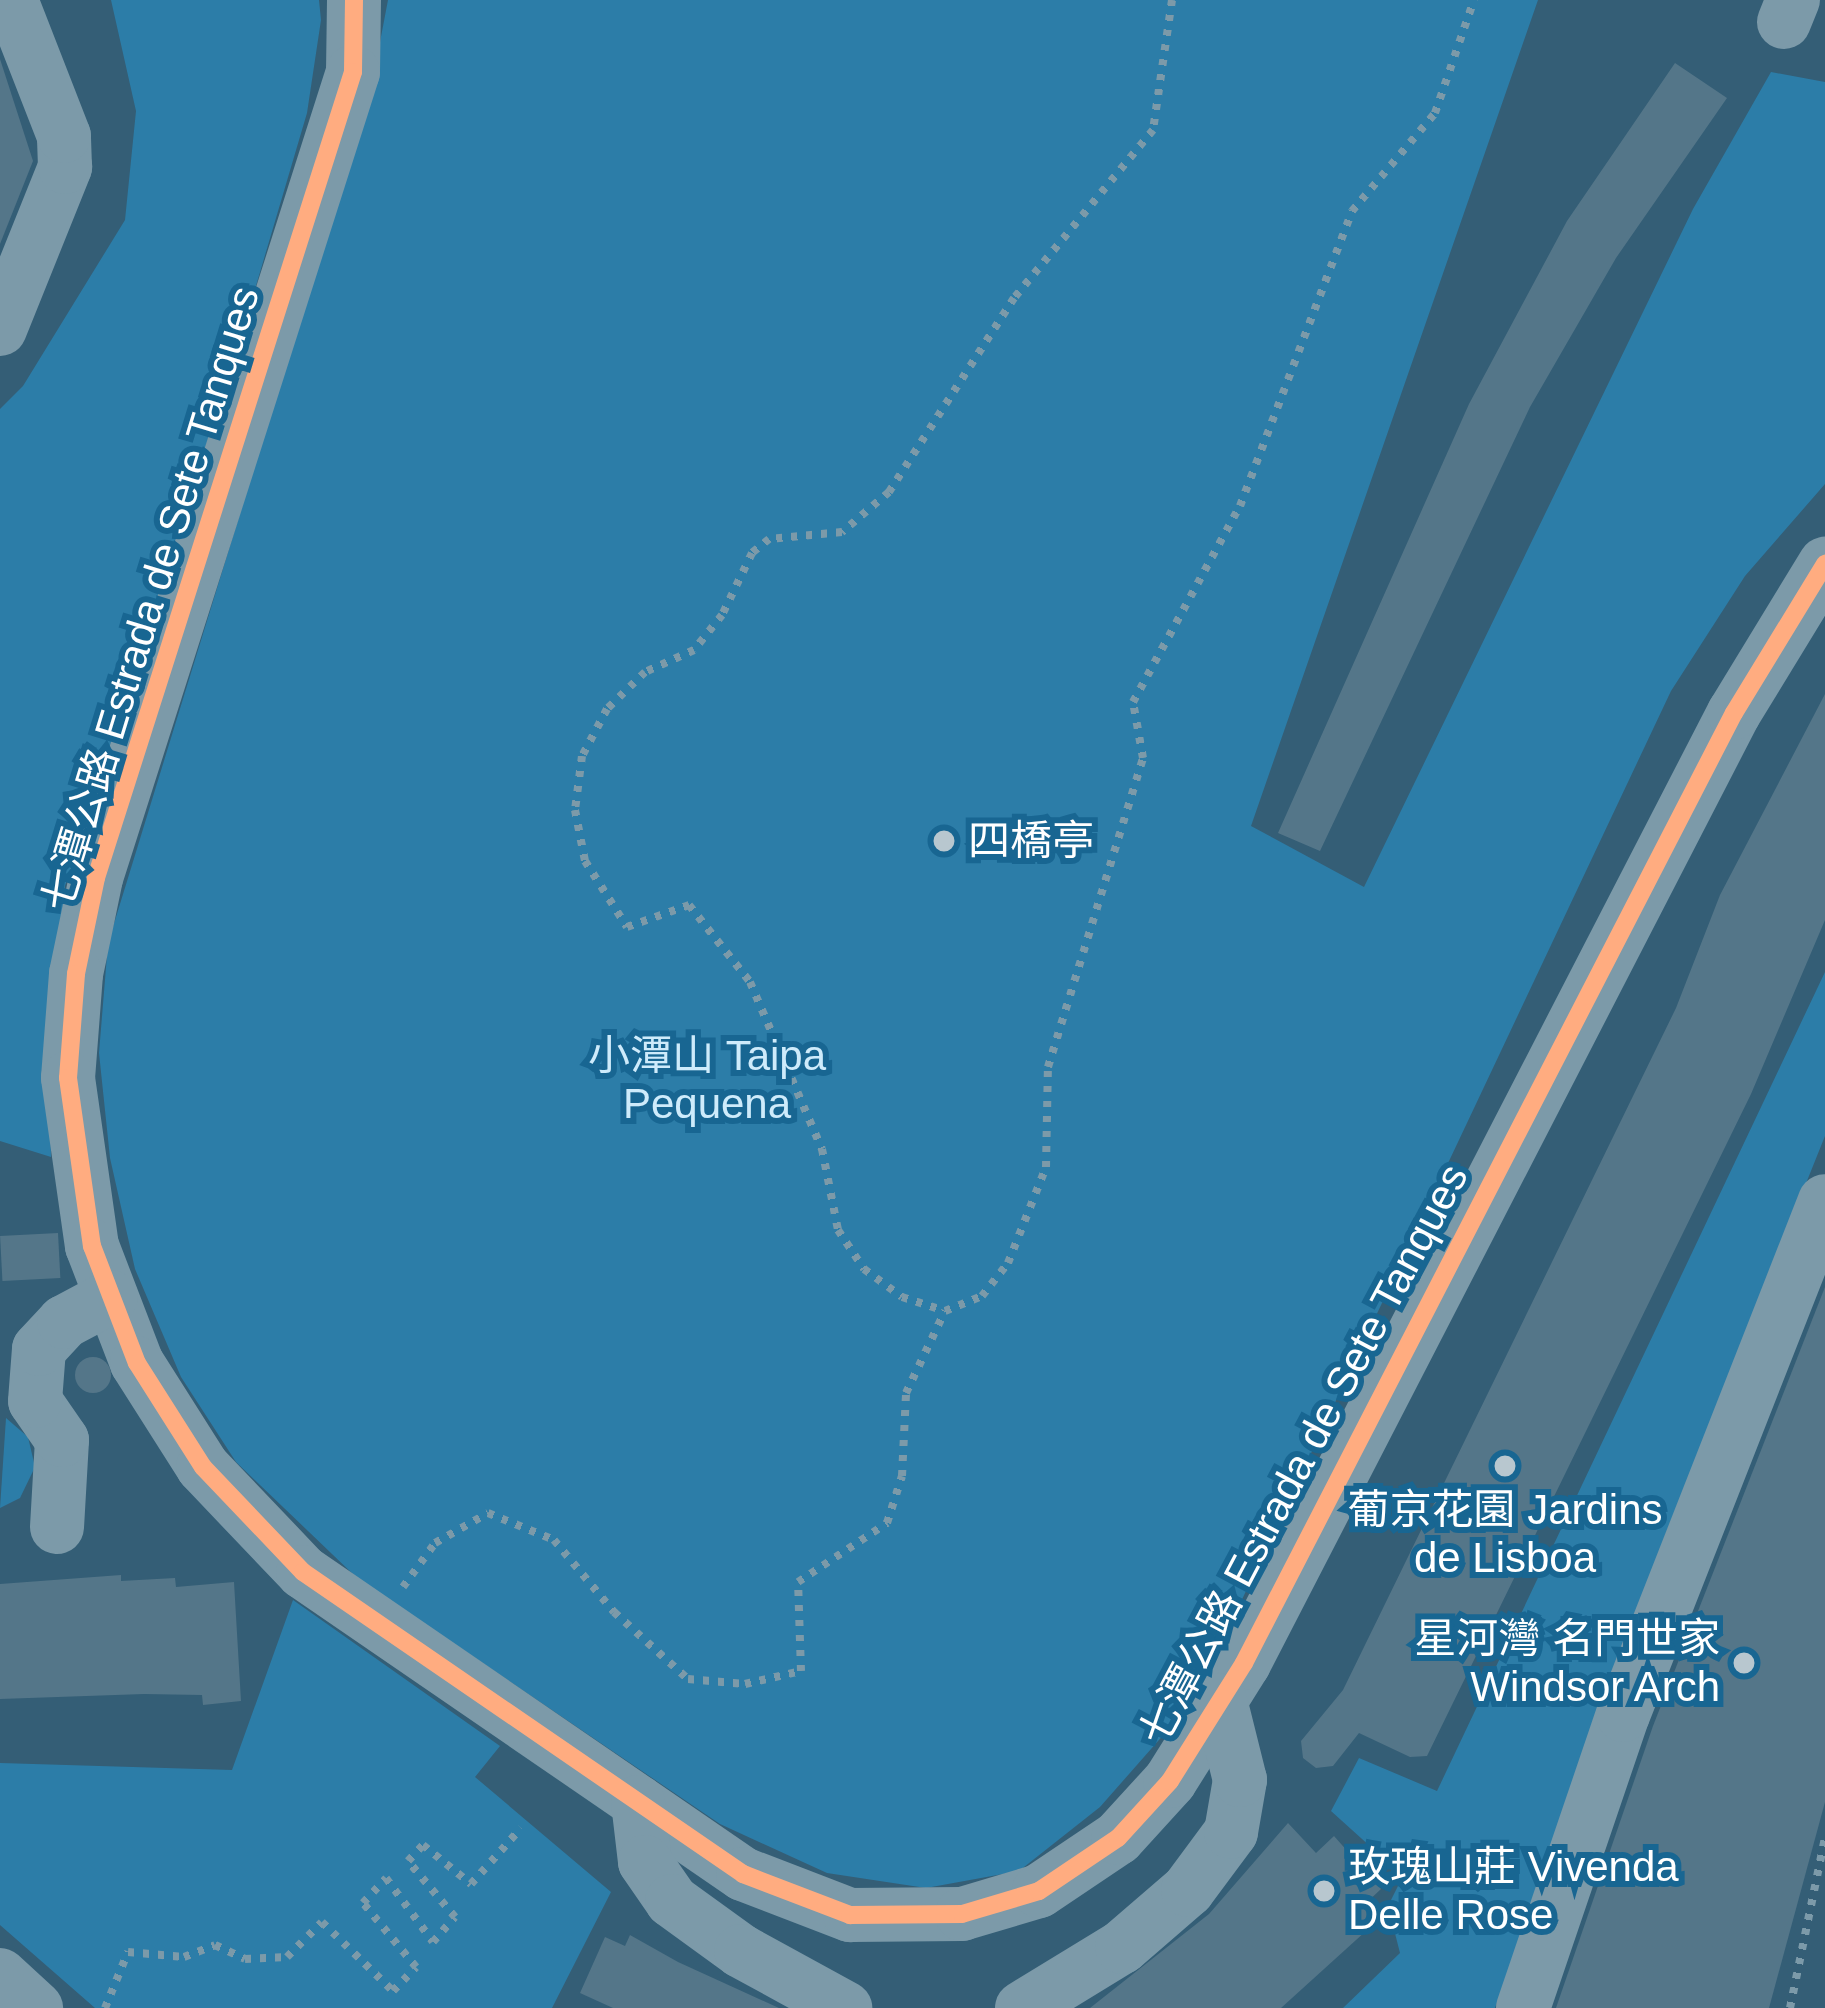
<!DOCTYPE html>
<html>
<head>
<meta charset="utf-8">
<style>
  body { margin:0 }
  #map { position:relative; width:1825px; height:2008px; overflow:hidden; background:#345e76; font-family:Arial,"Noto Sans SC",sans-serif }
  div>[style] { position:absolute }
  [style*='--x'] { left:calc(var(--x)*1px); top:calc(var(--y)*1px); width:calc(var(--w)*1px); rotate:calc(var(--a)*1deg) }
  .green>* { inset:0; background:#2c7da8 }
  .building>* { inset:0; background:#547689; transform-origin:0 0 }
  .round { border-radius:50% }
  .path>* { height:8px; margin-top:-4px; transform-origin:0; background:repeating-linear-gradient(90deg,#7c9aa9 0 6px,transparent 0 15px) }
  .minor>* { height:54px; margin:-27px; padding:0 27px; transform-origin:27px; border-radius:27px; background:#7c9aa9 }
  .cycleway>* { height:18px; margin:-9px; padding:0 9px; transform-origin:9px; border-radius:9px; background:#ffac80 }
  .dots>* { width:33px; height:33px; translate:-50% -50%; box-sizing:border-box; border:6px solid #186692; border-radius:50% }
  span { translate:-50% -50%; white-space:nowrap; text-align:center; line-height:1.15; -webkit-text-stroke:12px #186692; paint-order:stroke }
  .street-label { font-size:42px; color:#fff }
  .poi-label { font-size:42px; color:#fff }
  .left { translate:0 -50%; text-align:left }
  .right { translate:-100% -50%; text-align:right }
  .park-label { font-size:42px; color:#ceebfb }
</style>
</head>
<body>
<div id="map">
  <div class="green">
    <i style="clip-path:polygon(111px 0,319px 0,321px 20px,307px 113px,240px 340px,65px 886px,49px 1043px,51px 1157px,0 1141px,0 409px,23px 386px,125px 220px,136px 111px)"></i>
    <i style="clip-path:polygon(388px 0,1538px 0,1251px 826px,1364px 887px,1693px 209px,1771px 72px,1825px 82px,1825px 484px,1745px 576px,1671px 691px,1195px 1699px,1100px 1807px,1019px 1871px,926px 1888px,827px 1873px,720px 1824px,356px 1577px,236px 1462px,181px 1377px,135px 1269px,110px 1158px,99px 1053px,108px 943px,372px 84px)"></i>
    <i style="clip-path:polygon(1825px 972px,1825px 1136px,1666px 1533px,1495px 2008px,1343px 2008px,1400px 1953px,1388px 1906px,1403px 1876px,1331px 1811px,1359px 1758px,1437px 1791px)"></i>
    <i style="clip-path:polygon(6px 1418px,28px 1437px,35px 1467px,20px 1498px,0 1508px)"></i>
    <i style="clip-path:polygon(293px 1600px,500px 1746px,475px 1777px,611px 1892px,552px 2008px,95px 2008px,0 1925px,0 1763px,232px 1770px)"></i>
  </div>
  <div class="building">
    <i style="clip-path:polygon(0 59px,33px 161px,0 244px)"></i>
    <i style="clip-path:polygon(1675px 63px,1727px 98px,1616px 258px,1530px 407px,1320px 851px,1278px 833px,1469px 404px,1567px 221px)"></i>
    <i style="clip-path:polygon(1825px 694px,1825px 920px,1751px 1094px,1427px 1756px,1410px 1757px,1359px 1733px,1333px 1766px,1316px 1768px,1303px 1758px,1301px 1741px,1343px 1690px,1676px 1008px,1720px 895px)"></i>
    <i style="left:58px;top:1233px;width:45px;height:58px;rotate:87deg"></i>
    <i style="clip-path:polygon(1825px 1287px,1825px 1802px,1769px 2008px,1556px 2008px,1653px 1726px)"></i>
    <i class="round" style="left:75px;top:1357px;width:36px;height:36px"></i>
    <i style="clip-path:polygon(121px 1575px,121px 1581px,175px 1578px,176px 1587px,234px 1582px,241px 1701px,203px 1705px,202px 1695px,144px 1694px,0 1699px,0 1584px)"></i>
    <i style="clip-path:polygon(1288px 1823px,1316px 1853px,1334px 1836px,1381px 1889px,1363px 1906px,1377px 1921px,1281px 2008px,1090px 2008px,1209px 1914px)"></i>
    <i style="clip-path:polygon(630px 1935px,678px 1962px,779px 2008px,613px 2008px,580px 1993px,605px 1937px,625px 1946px)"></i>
  </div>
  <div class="path">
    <i style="--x:1172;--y:0;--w:131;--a:98.3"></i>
    <i style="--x:1153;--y:130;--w:218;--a:129.6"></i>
    <i style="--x:1014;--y:298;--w:231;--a:122.8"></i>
    <i style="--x:889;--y:492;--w:62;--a:139.6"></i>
    <i style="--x:842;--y:532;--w:73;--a:174.5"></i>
    <i style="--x:769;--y:539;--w:22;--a:141"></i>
    <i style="--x:752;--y:553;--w:69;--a:115.8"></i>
    <i style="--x:722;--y:615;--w:45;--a:128.7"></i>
    <i style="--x:694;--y:650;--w:54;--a:155.8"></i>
    <i style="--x:645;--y:672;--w:53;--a:135.8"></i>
    <i style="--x:607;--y:709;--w:53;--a:118"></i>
    <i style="--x:582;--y:756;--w:54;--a:97.4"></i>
    <i style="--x:575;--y:810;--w:52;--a:78.9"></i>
    <i style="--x:585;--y:861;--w:78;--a:57.5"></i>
    <i style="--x:627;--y:927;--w:66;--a:-19.5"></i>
    <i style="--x:689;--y:905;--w:98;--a:51.6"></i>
    <i style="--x:750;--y:982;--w:182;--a:66.7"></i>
    <i style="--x:822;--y:1149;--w:83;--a:78.8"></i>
    <i style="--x:838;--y:1230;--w:47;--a:56.3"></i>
    <i style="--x:864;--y:1269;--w:47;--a:36.4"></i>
    <i style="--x:902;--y:1297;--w:45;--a:18"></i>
    <i style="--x:945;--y:1311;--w:40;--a:-22"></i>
    <i style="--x:982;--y:1296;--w:42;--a:-51.8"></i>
    <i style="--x:1008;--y:1263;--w:103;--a:-68.4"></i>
    <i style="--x:1046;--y:1167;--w:100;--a:-88.9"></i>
    <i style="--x:1048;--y:1067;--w:323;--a:-72.9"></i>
    <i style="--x:1143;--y:758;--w:57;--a:-100.1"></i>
    <i style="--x:1133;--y:702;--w:223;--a:-61.4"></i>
    <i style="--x:1240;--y:506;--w:316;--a:-69.2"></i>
    <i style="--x:1352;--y:211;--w:128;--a:-49.7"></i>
    <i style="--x:1435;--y:113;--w:120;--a:-71"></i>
    <i style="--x:403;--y:1587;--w:54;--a:-54"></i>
    <i style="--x:435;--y:1543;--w:61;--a:-29.5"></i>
    <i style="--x:488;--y:1513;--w:71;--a:22.2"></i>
    <i style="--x:554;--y:1540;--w:94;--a:50.2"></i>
    <i style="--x:614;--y:1612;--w:100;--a:42.2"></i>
    <i style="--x:688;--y:1679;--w:57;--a:5"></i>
    <i style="--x:745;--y:1684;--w:57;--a:-13.1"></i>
    <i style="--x:801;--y:1671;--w:89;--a:-91.9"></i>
    <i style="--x:798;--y:1582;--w:107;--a:-33.5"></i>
    <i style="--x:887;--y:1523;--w:49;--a:-72.3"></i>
    <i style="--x:902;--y:1476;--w:83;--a:-87.2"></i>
    <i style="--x:906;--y:1393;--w:91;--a:-64.6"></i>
    <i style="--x:105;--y:2008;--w:61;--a:-67.7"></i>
    <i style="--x:128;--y:1952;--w:56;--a:5.1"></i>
    <i style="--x:184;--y:1957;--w:33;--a:-21"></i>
    <i style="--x:215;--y:1945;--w:33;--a:25"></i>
    <i style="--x:245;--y:1959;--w:42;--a:-2.7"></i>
    <i style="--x:287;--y:1957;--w:49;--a:-45"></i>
    <i style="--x:322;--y:1922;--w:99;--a:44.2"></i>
    <i style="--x:393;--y:1991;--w:33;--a:-46"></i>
    <i style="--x:416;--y:1967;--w:83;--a:-129.6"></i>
    <i style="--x:363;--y:1903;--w:34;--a:-47"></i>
    <i style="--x:386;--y:1878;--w:79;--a:53.7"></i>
    <i style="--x:433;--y:1942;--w:33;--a:-49"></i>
    <i style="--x:455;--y:1917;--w:73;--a:-130"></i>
    <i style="--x:408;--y:1861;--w:22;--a:-47"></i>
    <i style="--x:423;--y:1845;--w:62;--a:39.1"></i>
    <i style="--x:471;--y:1884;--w:75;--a:-48.2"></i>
    <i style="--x:1790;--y:2008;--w:174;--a:-78.4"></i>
  </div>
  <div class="minor">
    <i style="--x:354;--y:0;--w:72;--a:90.8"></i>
    <i style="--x:353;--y:72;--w:846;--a:107.69"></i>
    <i style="--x:96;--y:878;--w:98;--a:101.8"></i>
    <i style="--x:76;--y:974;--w:104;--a:94.4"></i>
    <i style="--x:68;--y:1078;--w:170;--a:81.9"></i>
    <i style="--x:92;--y:1246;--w:125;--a:69"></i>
    <i style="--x:137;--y:1363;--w:123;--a:57.6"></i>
    <i style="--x:203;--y:1467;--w:145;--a:46.4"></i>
    <i style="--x:303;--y:1572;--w:534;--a:34.46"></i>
    <i style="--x:743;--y:1874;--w:115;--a:21"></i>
    <i style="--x:850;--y:1915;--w:112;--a:-0.5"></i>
    <i style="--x:962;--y:1914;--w:80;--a:-16.6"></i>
    <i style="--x:1039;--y:1891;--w:95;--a:-33.9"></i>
    <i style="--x:1118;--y:1838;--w:77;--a:-47.6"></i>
    <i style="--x:1170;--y:1781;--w:139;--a:-57.9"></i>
    <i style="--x:1244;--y:1663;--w:1069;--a:-62.72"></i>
    <i style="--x:1734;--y:713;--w:175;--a:-58.6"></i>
    <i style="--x:1784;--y:22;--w:24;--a:-68"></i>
    <i style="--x:0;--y:329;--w:175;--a:-68.1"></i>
    <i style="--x:65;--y:167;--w:31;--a:-92"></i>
    <i style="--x:64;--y:136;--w:146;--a:-111.3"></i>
    <i style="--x:57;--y:1527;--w:87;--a:-86.7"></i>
    <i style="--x:62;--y:1440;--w:47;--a:-124.7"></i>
    <i style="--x:35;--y:1401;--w:52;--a:-85.6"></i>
    <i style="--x:39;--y:1349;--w:37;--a:-47"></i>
    <i style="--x:64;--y:1322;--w:53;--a:-28"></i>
    <i style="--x:638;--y:1802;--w:60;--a:83.3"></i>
    <i style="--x:645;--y:1862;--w:47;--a:55.3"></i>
    <i style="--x:672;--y:1901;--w:85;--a:35.9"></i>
    <i style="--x:741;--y:1951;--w:119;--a:28.7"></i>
    <i style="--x:0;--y:1975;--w:49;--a:42.5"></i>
    <i style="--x:1022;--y:2008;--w:117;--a:-31.4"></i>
    <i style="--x:1122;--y:1947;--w:87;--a:-40.8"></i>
    <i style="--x:1188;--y:1890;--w:72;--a:-53.4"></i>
    <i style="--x:1231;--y:1832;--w:53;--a:-80.2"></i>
    <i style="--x:1240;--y:1780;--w:82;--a:-104"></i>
    <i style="--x:1523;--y:2008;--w:310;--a:-71.2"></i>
    <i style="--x:1623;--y:1715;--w:552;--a:-68.55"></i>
  </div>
  <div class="cycleway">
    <i style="--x:354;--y:0;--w:72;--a:90.8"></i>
    <i style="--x:353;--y:72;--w:846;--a:107.69"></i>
    <i style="--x:96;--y:878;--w:98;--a:101.8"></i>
    <i style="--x:76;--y:974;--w:104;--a:94.4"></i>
    <i style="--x:68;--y:1078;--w:170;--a:81.9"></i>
    <i style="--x:92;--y:1246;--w:125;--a:69"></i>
    <i style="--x:137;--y:1363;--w:123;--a:57.6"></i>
    <i style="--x:203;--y:1467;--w:145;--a:46.4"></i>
    <i style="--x:303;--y:1572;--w:534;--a:34.46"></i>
    <i style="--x:743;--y:1874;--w:115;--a:21"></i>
    <i style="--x:850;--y:1915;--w:112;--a:-0.5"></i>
    <i style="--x:962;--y:1914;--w:80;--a:-16.6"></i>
    <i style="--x:1039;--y:1891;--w:95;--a:-33.9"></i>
    <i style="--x:1118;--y:1838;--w:77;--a:-47.6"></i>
    <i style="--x:1170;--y:1781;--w:139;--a:-57.9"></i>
    <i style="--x:1244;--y:1663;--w:1069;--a:-62.72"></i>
    <i style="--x:1734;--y:713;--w:175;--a:-58.6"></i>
  </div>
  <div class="dots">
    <i style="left:944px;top:841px;background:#b8c7cf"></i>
    <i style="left:1505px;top:1466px;background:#b8c7cf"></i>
    <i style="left:1744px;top:1663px;background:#b8c7cf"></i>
    <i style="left:1324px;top:1891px;background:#b8c7cf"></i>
  </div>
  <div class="street-label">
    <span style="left:151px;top:599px;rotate:-73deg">七潭公路 Estrada de Sete Tanques</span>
    <span style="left:1304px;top:1455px;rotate:-62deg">七潭公路 Estrada de Sete Tanques</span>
  </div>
  <div class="poi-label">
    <span class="left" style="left:968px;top:841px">四橋亭</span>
    <span style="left:1505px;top:1534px">葡京花園 Jardins<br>de Lisboa</span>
    <span class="right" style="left:1720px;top:1663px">星河灣 名門世家<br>Windsor Arch</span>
    <span class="left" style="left:1348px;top:1891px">玫瑰山莊 Vivenda<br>Delle Rose</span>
  </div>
  <div class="park-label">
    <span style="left:707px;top:1080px">小潭山 Taipa<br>Pequena</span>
  </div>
</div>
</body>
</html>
